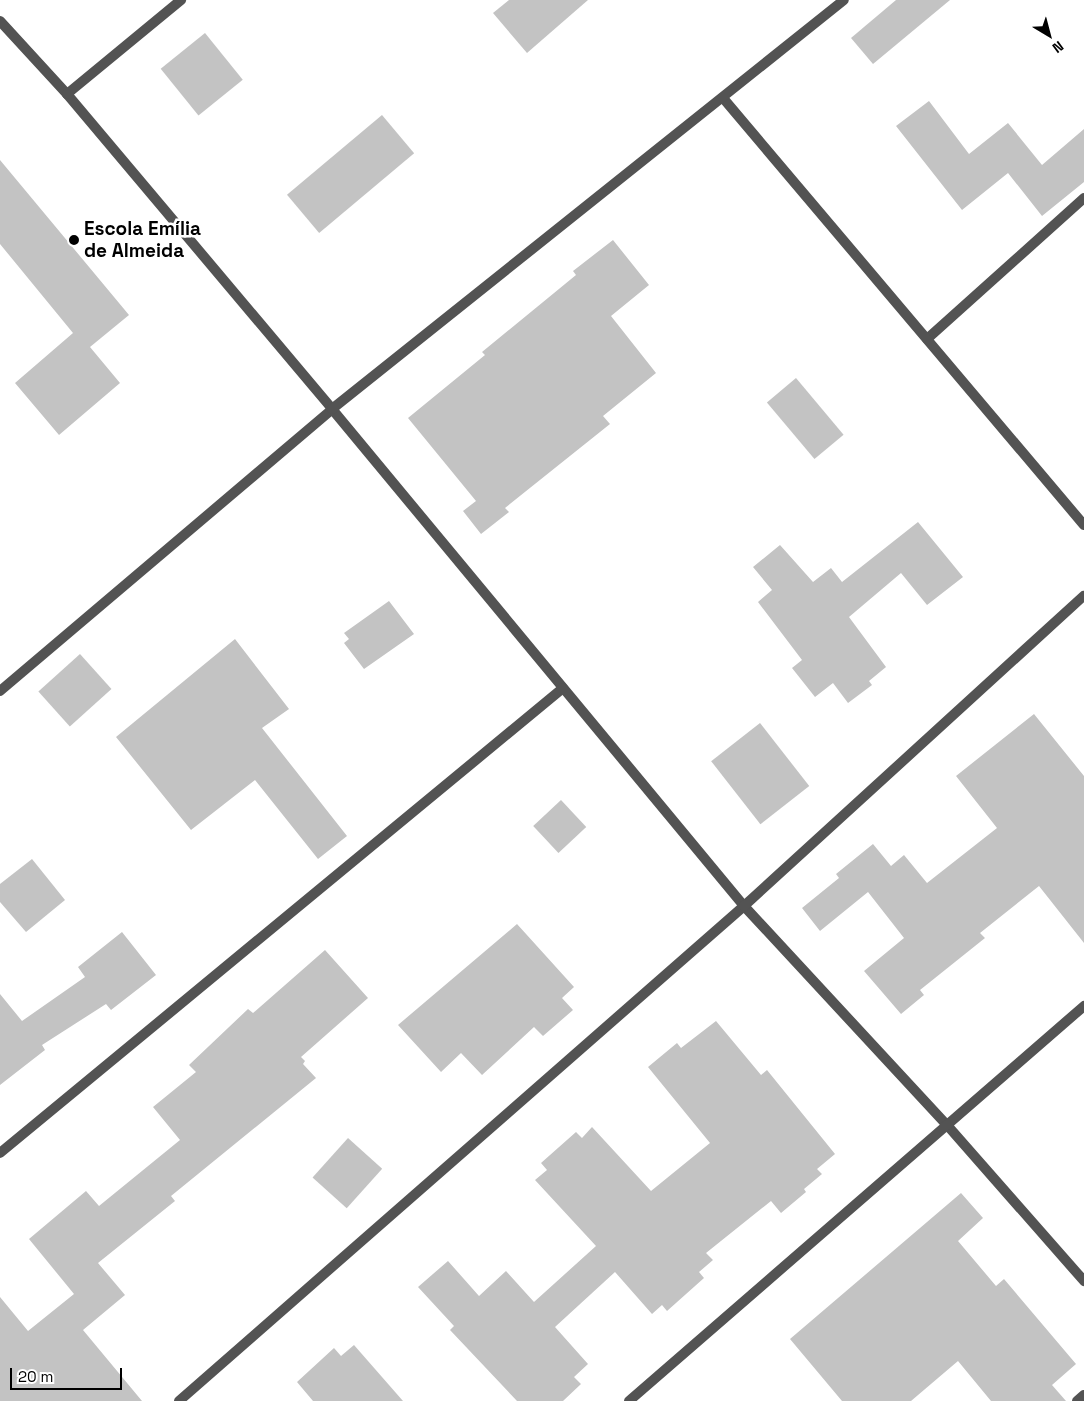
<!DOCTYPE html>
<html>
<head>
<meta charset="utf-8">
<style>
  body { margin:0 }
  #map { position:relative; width:1084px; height:1401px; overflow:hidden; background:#fff; font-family:"Space Grotesk",sans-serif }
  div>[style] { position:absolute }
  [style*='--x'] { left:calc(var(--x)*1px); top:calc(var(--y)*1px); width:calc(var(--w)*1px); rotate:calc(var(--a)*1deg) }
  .building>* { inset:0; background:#c3c3c3; transform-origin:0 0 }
  .service>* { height:10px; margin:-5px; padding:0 5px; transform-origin:5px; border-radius:5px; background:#535353 }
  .minor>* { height:10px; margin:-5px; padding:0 5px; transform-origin:5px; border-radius:5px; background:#535353 }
  .dots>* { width:14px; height:14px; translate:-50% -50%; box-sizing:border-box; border:2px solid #fff; border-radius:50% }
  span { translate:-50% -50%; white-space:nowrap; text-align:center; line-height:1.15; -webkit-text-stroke:5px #fff; paint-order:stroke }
  .poi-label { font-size:19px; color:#000; font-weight:700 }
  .left { translate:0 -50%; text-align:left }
  .north { position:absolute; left:1024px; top:10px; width:50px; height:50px; -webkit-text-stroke:4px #fff; paint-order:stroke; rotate:143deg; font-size:14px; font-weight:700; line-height:20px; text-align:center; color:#000 }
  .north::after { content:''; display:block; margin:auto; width:18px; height:22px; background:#000; clip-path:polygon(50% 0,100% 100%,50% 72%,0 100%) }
  .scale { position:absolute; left:10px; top:1368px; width:112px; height:22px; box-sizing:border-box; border:2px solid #000; border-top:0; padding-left:6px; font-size:15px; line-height:18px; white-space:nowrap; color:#000; -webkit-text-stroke:4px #fff; paint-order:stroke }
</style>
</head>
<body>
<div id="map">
  <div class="building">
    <i style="clip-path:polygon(509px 0,588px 0,527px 53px,493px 13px)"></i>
    <i style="clip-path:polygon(896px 0,950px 0,873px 64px,851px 38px)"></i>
    <i style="left:205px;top:33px;width:60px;height:57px;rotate:51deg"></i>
    <i style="clip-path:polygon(929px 101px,969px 154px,1008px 123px,1042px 165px,1084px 129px,1084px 182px,1042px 216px,1008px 173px,962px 210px,896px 126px)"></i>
    <i style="left:382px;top:115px;width:50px;height:124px;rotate:50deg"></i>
    <i style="clip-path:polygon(0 160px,129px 315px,90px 347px,120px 383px,59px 435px,15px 383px,73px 333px,0 244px)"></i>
    <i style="clip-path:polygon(613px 240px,649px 285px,611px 316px,656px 373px,603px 416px,610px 424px,505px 508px,509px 512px,481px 534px,463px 511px,476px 501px,408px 418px,485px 355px,482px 352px,576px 275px,573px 271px)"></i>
    <i style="left:796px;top:378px;width:74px;height:38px;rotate:50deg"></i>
    <i style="clip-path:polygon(918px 522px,963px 577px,927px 605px,901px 573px,849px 617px,886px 667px,869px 681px,872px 685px,848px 703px,833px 683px,815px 697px,792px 668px,802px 660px,758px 602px,772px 590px,753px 567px,780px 545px,813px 582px,831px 568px,842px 582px)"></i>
    <i style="clip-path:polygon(389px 601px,414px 634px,364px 669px,344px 643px,349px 639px,344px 633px)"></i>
    <i style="clip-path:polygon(235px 639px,289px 709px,262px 728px,347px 836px,318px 859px,255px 780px,191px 830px,116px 737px)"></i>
    <i style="left:80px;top:654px;width:47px;height:56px;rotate:48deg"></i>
    <i style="clip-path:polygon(1034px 714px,1084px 776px,1084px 943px,1039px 886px,980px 933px,985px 938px,920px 990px,924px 995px,901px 1014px,864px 971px,904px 938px,868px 892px,820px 931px,802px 908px,839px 878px,836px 874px,873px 844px,891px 866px,904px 855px,927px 883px,997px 828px,956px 776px)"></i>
    <i style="left:760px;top:723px;width:80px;height:62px;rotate:52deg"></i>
    <i style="left:561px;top:800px;width:37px;height:38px;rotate:47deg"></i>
    <i style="clip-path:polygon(32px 859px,65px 900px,26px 932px,0 902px,0 884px)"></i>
    <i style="clip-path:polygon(517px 924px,574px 987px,562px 998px,573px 1010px,543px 1036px,534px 1027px,482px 1075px,461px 1053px,441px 1072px,398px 1025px)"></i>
    <i style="clip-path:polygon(122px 932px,156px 975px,111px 1010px,106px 1004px,42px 1045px,45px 1050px,0 1085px,0 994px,22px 1021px,85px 977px,78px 967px)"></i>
    <i style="clip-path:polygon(325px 950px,368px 998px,301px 1057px,305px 1061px,303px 1064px,316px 1078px,171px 1196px,175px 1201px,98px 1263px,125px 1295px,83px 1330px,142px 1401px,0 1401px,0 1297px,28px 1331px,74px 1294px,29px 1239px,86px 1191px,99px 1206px,180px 1140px,153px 1107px,196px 1072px,189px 1065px,248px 1009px,253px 1013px)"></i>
    <i style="clip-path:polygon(716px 1021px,761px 1075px,767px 1070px,835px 1154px,817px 1169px,822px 1174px,804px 1189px,806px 1192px,781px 1213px,771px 1201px,706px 1253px,713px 1260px,699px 1272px,704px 1278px,667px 1311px,662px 1305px,652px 1314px,615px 1272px,555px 1327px,588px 1364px,574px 1377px,581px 1384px,563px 1401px,517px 1401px,450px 1330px,454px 1326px,418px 1287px,448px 1261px,479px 1296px,506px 1271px,534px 1302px,596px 1246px,535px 1180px,547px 1170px,541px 1163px,576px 1132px,582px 1138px,592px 1127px,651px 1191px,710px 1143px,648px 1067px,677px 1043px,681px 1048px)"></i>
    <i style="left:348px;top:1138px;width:46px;height:53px;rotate:42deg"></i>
    <i style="clip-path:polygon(961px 1193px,983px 1218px,958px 1241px,996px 1286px,1004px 1279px,1076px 1364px,1052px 1385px,1066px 1401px,991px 1401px,958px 1361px,911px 1401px,842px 1401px,790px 1339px)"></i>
    <i style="clip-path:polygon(354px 1345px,403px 1401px,313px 1401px,297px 1382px,334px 1348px,341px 1356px)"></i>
  </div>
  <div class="service">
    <i style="--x:927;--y:339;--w:211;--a:-41.9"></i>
  </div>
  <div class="minor">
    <i style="--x:0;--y:21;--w:99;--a:47.5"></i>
    <i style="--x:67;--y:94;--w:412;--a:49.9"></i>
    <i style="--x:332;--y:409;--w:646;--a:50.34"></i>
    <i style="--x:744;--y:906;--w:299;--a:47.2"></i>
    <i style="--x:947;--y:1125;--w:208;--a:48.7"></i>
    <i style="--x:67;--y:94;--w:148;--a:-39.5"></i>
    <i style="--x:723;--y:98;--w:559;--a:49.79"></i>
    <i style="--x:0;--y:691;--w:436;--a:-40.3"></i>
    <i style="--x:332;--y:409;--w:655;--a:-38.62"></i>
    <i style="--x:0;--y:1153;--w:730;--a:-39.55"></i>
    <i style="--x:179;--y:1401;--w:751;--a:-41.22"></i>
    <i style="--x:744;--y:906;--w:460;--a:-42.4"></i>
    <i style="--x:629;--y:1401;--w:603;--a:-40.96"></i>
    <i style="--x:1077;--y:1401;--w:9;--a:-41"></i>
  </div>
  <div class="dots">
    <i style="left:74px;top:240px;background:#000"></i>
  </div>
  <div class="poi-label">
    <span class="left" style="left:84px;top:240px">Escola Emília<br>de Almeida</span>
  </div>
  <div class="north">N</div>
  <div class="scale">20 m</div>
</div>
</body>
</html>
